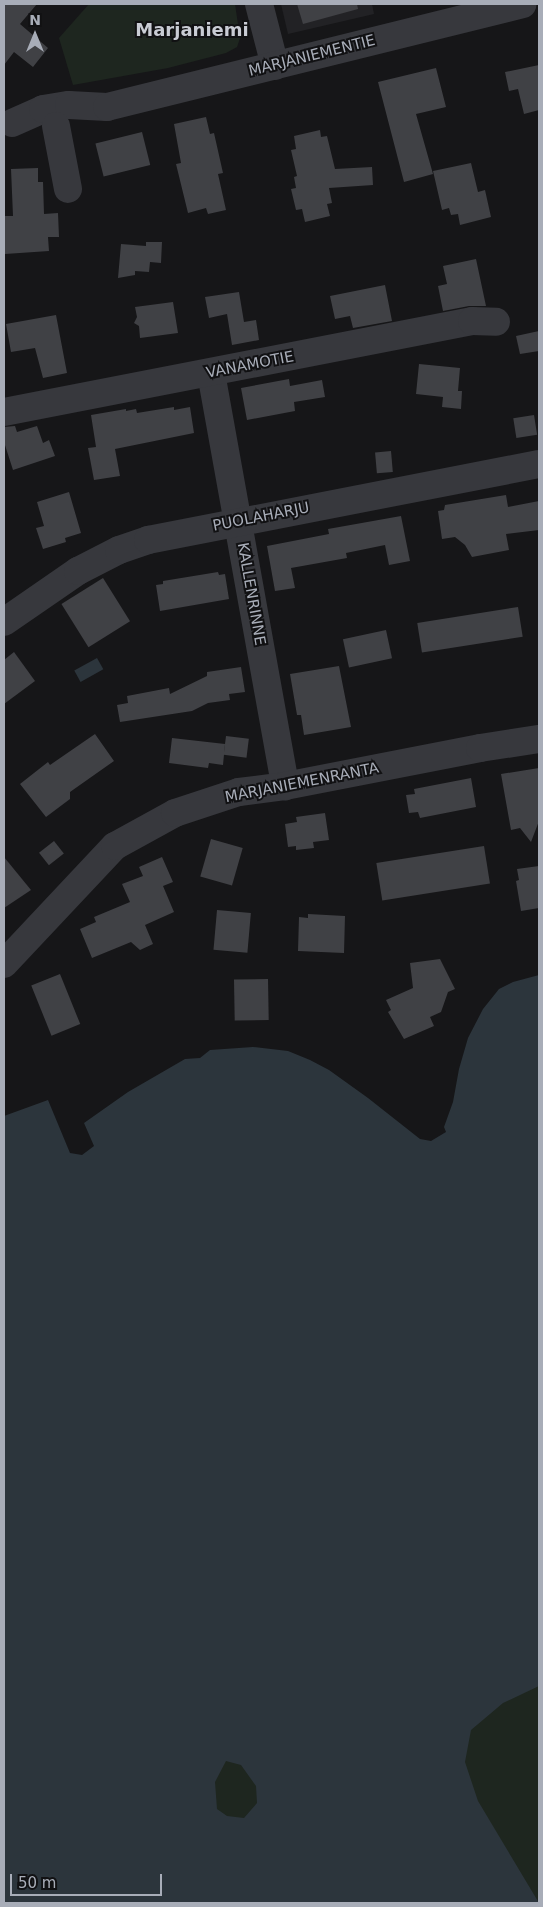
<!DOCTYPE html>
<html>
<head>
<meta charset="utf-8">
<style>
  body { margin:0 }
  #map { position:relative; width:543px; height:1907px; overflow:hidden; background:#161618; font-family:"DejaVu Sans",sans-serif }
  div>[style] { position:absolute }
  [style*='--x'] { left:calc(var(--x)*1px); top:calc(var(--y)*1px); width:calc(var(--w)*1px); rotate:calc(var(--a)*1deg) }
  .built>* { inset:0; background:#222225 }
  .green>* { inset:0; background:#1e261f }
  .water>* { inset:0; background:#2c353c; transform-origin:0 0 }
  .building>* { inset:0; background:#404145; transform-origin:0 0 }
  .minor>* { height:28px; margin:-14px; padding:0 14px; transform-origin:14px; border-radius:14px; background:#37383d }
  span { translate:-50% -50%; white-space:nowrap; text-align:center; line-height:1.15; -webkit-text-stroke:4px #111113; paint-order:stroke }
  .street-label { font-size:15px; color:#a8adb8 }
  .quarter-label { font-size:18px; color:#c9ccd4; font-weight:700 }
  .frame { position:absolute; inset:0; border:5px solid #a8adb8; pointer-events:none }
  .north { position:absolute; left:10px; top:10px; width:50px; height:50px; -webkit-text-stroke:4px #111113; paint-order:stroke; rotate:0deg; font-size:14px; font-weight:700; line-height:20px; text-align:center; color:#a8adb8 }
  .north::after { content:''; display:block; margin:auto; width:18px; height:22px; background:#a8adb8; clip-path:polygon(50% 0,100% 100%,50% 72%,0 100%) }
  .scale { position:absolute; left:10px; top:1874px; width:152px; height:22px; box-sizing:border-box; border:2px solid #a8adb8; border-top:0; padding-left:6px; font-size:15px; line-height:18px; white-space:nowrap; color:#a8adb8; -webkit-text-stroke:4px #111113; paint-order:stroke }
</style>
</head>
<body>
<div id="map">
  <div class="built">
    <i style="clip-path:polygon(281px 4px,372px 4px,374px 14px,288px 34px)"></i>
  </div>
  <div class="green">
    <i style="clip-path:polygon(89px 4px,235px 4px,240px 38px,237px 47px,226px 53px,168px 68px,73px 85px,59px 38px)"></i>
    <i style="clip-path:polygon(539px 1649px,539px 1903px,132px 1903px,181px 1771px)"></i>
  </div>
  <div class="water">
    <i style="left:97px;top:658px;width:13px;height:26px;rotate:61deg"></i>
    <i style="clip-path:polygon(evenodd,539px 975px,539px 1686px,503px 1703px,471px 1730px,465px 1762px,478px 1801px,539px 1903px,4px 1903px,4px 1116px,48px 1100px,70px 1153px,82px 1155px,94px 1146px,84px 1123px,128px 1092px,185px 1059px,200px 1058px,210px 1050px,253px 1047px,288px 1051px,310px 1060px,329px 1070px,368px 1098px,420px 1139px,431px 1141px,446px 1132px,444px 1127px,453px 1102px,459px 1069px,468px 1038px,483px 1009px,499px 989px,513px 982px,539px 975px,226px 1761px,241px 1765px,256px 1786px,257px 1803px,244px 1818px,227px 1816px,217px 1809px,215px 1782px,226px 1761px)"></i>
  </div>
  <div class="building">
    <i style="clip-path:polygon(4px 4px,37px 4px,20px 24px,48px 48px,33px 67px,14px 52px,4px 65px)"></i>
    <i style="clip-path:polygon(297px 4px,357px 4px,358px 9px,303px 24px)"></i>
    <i style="clip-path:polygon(539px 65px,539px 110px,524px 114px,518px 89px,509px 91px,505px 72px)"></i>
    <i style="clip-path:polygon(436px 68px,446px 107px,416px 114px,433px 174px,404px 182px,378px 82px)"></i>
    <i style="clip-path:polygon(206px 117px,210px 134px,214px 133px,223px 173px,218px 174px,226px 210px,208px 214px,206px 208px,188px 213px,176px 164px,181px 163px,174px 124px)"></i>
    <i style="clip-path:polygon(320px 130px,321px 137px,327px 136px,335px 169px,372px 167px,373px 185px,329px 188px,332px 203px,327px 204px,330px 216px,305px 222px,302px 209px,296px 210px,291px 189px,296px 188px,294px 177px,297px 176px,291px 150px,296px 149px,294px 136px)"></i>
    <i style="left:142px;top:132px;width:34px;height:48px;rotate:76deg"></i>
    <i style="clip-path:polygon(471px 163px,478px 192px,485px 190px,491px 217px,460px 225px,458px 214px,451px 215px,449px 208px,442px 210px,433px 171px)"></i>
    <i style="clip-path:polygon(38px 168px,38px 182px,43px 182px,44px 214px,58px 213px,59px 237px,48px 237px,49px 251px,5px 254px,4px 216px,13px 216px,11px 169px)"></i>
    <i style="clip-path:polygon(146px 242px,162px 242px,161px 263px,150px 262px,149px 272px,135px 271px,135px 275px,118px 278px,121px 244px,146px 246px)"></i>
    <i style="clip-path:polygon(476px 259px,486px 306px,469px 306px,443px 311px,438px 286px,447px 284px,443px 266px)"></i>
    <i style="clip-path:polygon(385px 285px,392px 321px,353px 328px,350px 316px,335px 319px,330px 296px)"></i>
    <i style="clip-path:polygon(239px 292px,244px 322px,256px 320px,259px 340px,232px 345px,227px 314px,209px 318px,205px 297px)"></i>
    <i style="clip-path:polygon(173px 302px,178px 333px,140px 338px,139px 326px,134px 323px,137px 317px,135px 307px)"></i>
    <i style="clip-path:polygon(56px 315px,67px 373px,43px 378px,35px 348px,11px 352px,6px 324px)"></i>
    <i style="clip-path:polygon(539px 331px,539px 351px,520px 354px,516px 336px)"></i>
    <i style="clip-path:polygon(419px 364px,460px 368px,458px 391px,462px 391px,461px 409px,442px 407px,443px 397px,416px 394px)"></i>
    <i style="clip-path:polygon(289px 379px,290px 386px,322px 380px,325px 397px,294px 402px,295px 411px,247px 420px,241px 388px)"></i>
    <i style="clip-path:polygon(174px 407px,174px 410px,190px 407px,194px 433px,115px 449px,120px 476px,94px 480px,88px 448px,96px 447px,91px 415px,126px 409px,126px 411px,136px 409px,137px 413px)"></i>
    <i style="left:534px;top:415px;width:20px;height:21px;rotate:81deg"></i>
    <i style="clip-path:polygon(15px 426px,17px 432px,37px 426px,43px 443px,49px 440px,55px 456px,13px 470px,4px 442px,4px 427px)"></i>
    <i style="left:391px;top:451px;width:21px;height:16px;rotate:85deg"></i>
    <i style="clip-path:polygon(69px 492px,81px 533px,65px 538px,66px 542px,43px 549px,36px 528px,44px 526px,37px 502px)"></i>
    <i style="clip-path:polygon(506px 495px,508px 507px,539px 501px,539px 530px,506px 534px,509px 550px,472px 557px,465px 545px,455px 537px,442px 539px,438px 511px,444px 510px,445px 505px)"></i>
    <i style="clip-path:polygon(401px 516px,410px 561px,389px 565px,385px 545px,346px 553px,347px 558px,291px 568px,295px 588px,275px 591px,267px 546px,329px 534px,328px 529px)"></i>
    <i style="clip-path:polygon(218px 572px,219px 575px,225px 574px,229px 599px,160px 611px,156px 585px,163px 584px,163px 581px)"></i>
    <i style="left:103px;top:578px;width:51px;height:49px;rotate:58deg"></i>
    <i style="left:518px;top:607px;width:30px;height:102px;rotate:81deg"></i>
    <i style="left:386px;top:630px;width:29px;height:44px;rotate:78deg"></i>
    <i style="clip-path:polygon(14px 652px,35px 681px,4px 704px,4px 660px)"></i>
    <i style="clip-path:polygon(339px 666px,351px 727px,304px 735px,301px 715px,297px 715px,290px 674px)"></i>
    <i style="clip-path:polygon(241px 667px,245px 692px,229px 694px,230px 700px,208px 703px,192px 711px,120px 722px,117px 705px,128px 703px,127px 696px,169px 688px,170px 694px,207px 676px,207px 672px)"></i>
    <i style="clip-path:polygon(95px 734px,114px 761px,70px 792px,70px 799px,46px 817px,20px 784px,48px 762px,50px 765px)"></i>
    <i style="left:226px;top:736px;width:23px;height:19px;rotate:7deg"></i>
    <i style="clip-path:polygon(172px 738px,225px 744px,223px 765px,209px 763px,208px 768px,169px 763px)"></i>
    <i style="clip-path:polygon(539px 768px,539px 821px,531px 842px,520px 828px,511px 830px,501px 774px)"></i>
    <i style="clip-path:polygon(471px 778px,476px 807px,420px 818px,418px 812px,409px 813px,406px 795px,415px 794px,414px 789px)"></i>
    <i style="clip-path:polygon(325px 813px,329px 840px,313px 842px,314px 848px,296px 850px,296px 846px,288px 847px,285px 824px,297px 822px,296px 817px)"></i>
    <i style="left:211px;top:839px;width:33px;height:39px;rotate:16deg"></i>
    <i style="left:54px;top:841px;width:16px;height:19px;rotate:52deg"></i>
    <i style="left:484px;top:846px;width:38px;height:109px;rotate:81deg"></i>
    <i style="clip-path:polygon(4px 857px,31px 890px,4px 908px)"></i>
    <i style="clip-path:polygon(162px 857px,173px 882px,163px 886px,174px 912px,145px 925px,153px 944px,140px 950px,131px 942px,92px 958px,80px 929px,96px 922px,94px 917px,130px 902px,122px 884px,143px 876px,139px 867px)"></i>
    <i style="clip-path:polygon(539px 866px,539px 908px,521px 911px,516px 881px,519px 880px,517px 869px)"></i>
    <i style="left:217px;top:910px;width:34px;height:40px;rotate:5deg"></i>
    <i style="clip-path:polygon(308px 914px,345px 916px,344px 953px,298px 951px,299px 917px,308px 918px)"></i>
    <i style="clip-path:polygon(440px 959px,455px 989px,448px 992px,441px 1012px,430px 1017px,434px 1026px,404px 1039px,388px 1012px,391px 1010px,386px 1000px,413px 988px,410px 963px)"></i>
    <i style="left:60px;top:974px;width:54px;height:31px;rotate:68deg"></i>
    <i style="left:268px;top:979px;width:41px;height:34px;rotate:89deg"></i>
  </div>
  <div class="minor">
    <i style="--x:259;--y:4;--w:64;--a:75.5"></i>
    <i style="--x:12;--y:123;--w:34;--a:-24"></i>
    <i style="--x:43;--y:109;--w:26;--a:-9"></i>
    <i style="--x:69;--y:105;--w:38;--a:3"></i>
    <i style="--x:107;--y:107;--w:428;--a:-13.9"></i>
    <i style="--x:56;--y:126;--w:64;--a:79.2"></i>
    <i style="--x:211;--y:373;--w:420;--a:79.8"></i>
    <i style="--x:4;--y:412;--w:477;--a:-11"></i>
    <i style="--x:472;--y:321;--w:24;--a:2"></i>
    <i style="--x:4;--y:622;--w:90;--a:-34.6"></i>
    <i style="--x:78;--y:571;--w:46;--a:-27.1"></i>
    <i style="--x:119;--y:550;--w:31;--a:-19"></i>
    <i style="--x:148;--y:540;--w:398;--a:-11"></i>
    <i style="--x:4;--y:964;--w:162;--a:-46.8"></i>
    <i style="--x:115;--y:846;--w:68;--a:-28.8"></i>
    <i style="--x:175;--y:813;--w:67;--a:-18.2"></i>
    <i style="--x:239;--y:792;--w:46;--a:-7.4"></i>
    <i style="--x:285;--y:786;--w:199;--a:-11"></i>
    <i style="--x:480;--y:748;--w:60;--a:-8.7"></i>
  </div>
  <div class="street-label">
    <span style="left:312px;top:56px;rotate:-14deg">MARJANIEMENTIE</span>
    <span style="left:250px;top:365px;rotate:-11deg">VANAMOTIE</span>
    <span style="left:261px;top:517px;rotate:-11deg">PUOLAHARJU</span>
    <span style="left:251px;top:594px;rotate:80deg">KALLENRINNE</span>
    <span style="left:302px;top:783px;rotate:-11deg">MARJANIEMENRANTA</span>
  </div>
  <div class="quarter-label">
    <span style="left:192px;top:30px">Marjaniemi</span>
  </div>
  <div class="frame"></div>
  <div class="north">N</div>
  <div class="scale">50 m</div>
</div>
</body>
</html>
